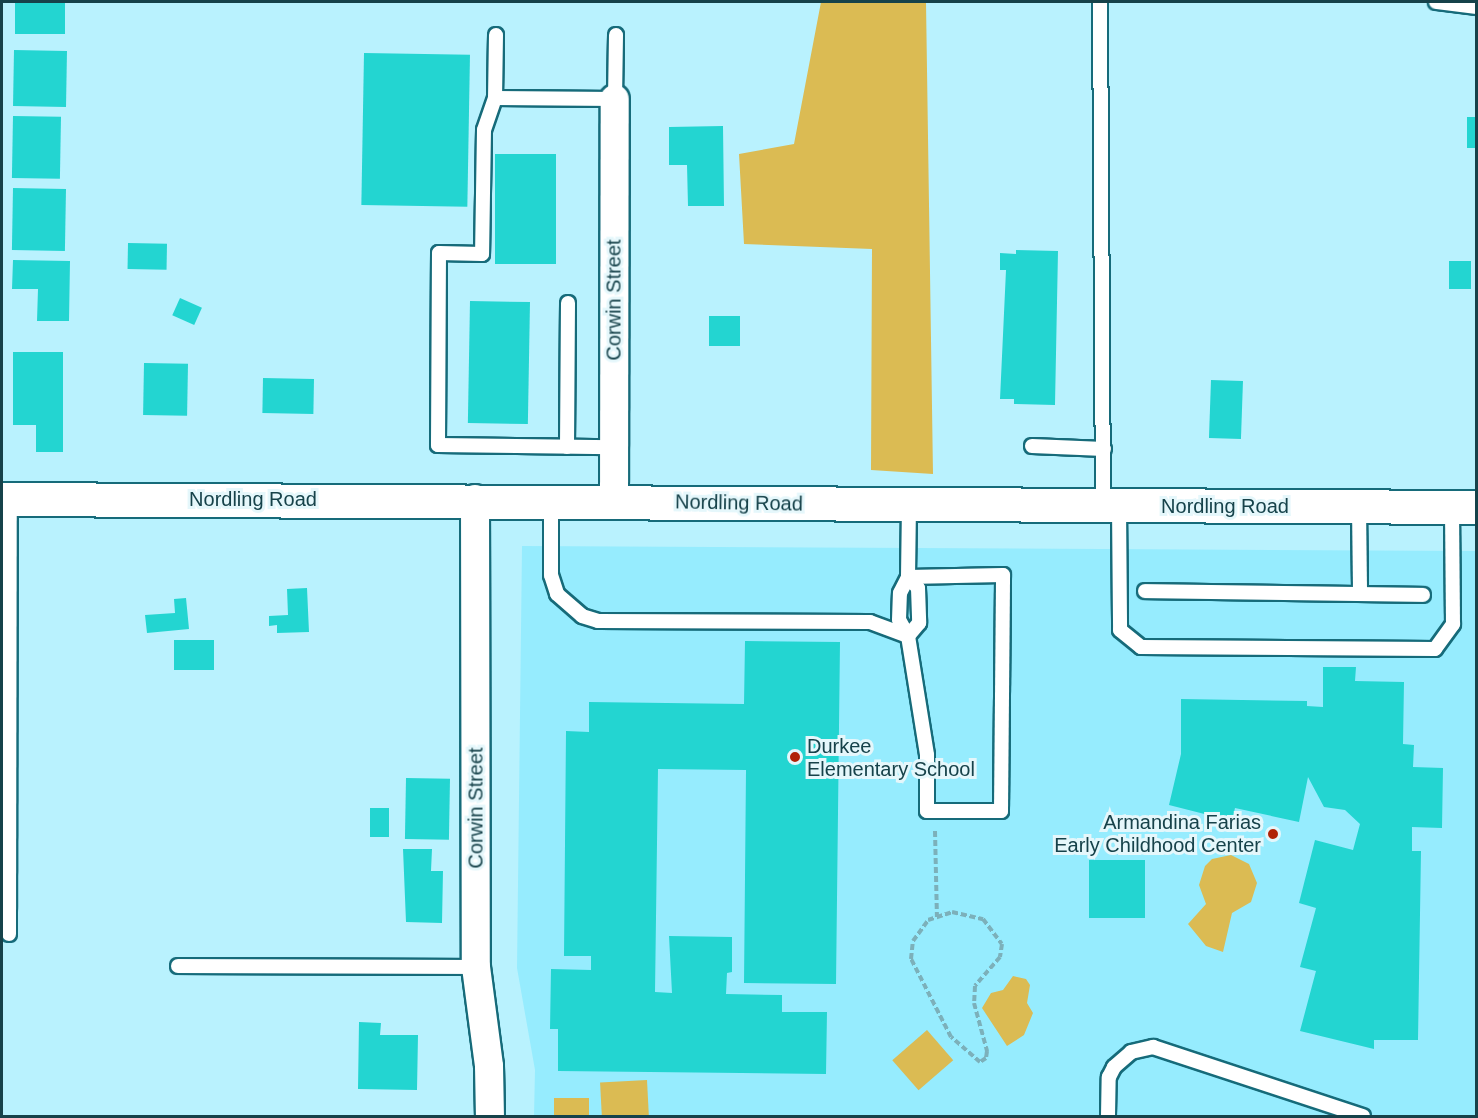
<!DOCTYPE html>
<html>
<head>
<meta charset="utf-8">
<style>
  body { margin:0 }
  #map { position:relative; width:1478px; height:1118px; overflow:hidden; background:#b9f2fe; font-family:Helvetica,sans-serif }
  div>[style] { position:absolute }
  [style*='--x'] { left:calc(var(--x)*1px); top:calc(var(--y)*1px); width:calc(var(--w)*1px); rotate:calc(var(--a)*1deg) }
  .built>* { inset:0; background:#96ecfe }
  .green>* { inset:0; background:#dbbb53; transform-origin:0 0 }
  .building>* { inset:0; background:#23d5d1; transform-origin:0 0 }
  .path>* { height:4px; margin-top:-2px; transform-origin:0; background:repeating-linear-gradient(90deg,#7cb0ba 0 6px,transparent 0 9px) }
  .roads { filter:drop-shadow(2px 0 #166b7a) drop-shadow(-2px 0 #166b7a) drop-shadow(0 2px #166b7a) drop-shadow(0 -2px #166b7a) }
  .service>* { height:14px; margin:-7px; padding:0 7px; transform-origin:7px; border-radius:7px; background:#fff }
  .minor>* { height:28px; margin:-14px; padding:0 14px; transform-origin:14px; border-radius:14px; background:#fff }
  .tertiary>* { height:33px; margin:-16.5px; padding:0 16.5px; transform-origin:16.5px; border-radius:16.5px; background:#fff }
  .dots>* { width:16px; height:16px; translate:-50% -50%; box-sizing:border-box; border:3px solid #e5f7fb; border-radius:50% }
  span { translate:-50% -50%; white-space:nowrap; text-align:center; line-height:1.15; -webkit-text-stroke:6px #e5f7fb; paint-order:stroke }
  .street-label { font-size:20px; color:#16424a }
  .poi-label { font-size:20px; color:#16424a }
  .left { translate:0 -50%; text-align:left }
  .right { translate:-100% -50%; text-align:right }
  .frame { position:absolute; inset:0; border:3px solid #16424a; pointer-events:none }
</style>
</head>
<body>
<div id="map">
  <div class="built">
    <i style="clip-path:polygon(522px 546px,1476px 551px,1476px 1116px,534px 1116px,535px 1070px,517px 968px)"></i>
  </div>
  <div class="green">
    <i style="clip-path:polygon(821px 2px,926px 2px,933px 474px,871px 470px,872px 249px,744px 244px,739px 154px,794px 144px)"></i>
    <i style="clip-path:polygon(1231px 855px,1249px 864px,1257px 883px,1251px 902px,1232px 913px,1223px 952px,1206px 946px,1188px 924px,1206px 904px,1199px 885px,1205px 866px,1212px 859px)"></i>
    <i style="clip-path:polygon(1013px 976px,1026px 979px,1030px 985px,1027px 1003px,1033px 1013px,1024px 1035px,1007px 1046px,982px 1008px,991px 993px,1003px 990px)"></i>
    <i style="left:927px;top:1030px;width:40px;height:46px;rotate:49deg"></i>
    <i style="left:647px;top:1080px;width:36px;height:47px;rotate:87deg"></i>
    <i style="left:589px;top:1098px;width:18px;height:35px;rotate:90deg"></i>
  </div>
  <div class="building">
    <i style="left:15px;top:2px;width:50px;height:32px"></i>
    <i style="left:14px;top:50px;width:53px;height:56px;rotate:1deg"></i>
    <i style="left:364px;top:53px;width:106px;height:152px;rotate:1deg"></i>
    <i style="left:13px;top:116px;width:48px;height:62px;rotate:1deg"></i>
    <i style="left:1467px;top:117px;width:9px;height:31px"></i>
    <i style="clip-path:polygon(723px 126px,724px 206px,688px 206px,687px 165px,669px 165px,669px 127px)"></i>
    <i style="left:495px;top:154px;width:61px;height:110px"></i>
    <i style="left:13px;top:188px;width:53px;height:62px;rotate:1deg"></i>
    <i style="left:128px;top:243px;width:39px;height:26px;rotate:1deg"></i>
    <i style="clip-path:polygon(1016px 250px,1058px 251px,1055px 405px,1014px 404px,1014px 399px,1000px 399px,1006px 270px,1000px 270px,1000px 253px,1016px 254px)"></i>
    <i style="clip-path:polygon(13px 260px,70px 261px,69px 321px,37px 321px,38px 289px,12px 289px)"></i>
    <i style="left:1449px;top:261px;width:22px;height:28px"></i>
    <i style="left:180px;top:298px;width:24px;height:19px;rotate:24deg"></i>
    <i style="left:470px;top:301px;width:60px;height:122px;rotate:1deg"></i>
    <i style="left:709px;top:316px;width:31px;height:30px"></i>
    <i style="clip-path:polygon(13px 352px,63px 352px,63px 452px,36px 452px,36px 425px,13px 425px)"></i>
    <i style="left:144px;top:363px;width:44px;height:52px;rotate:1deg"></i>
    <i style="left:263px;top:378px;width:51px;height:35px;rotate:1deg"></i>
    <i style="left:1211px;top:380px;width:32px;height:58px;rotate:2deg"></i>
    <i style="clip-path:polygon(307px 588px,309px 632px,277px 633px,277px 625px,269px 626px,269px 616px,288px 615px,287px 589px)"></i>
    <i style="clip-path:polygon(186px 598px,189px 629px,147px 633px,145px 615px,175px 613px,174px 599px)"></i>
    <i style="left:174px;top:640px;width:40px;height:30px"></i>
    <i style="clip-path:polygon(745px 641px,840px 642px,836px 984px,744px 983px,746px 770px,658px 769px,655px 992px,672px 993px,669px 936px,732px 937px,732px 972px,727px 973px,726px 994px,782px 995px,782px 1012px,827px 1012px,826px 1074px,558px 1071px,558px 1029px,550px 1029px,551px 969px,591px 970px,591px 956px,564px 956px,566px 731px,589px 732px,589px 702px,744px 704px)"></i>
    <i style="clip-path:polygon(1323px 667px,1356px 667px,1355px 681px,1404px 682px,1403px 744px,1414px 745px,1413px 767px,1443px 768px,1442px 828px,1412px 827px,1412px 851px,1421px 851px,1418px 1040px,1374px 1040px,1374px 1049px,1300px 1031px,1316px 971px,1300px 967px,1316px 908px,1299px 903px,1315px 840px,1353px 850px,1360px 824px,1345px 810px,1324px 807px,1308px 777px,1299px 822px,1235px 808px,1232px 821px,1169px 805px,1181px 754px,1181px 699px,1307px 701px,1307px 706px,1323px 707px)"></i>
    <i style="left:406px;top:778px;width:44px;height:61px;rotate:1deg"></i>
    <i style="left:370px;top:808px;width:19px;height:29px"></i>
    <i style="clip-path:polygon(403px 849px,432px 849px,431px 871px,443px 871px,442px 923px,406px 922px)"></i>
    <i style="left:1145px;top:860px;width:58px;height:56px;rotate:90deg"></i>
    <i style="clip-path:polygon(359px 1022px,381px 1023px,380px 1035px,418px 1035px,417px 1090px,358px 1089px)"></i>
  </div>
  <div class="path">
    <i style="--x:935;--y:831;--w:86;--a:88.7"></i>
    <i style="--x:952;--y:912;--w:32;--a:13"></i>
    <i style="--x:983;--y:919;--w:31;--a:53"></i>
    <i style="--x:1002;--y:944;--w:13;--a:99"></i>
    <i style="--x:1000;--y:957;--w:38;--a:131"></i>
    <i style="--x:975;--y:986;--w:17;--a:93"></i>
    <i style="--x:974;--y:1003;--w:50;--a:74.8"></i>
    <i style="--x:987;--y:1051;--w:7;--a:98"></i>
    <i style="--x:986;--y:1058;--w:7;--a:146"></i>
    <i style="--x:980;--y:1062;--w:38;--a:-139"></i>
    <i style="--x:951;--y:1037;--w:88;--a:-117.1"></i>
    <i style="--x:911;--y:959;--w:18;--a:-84"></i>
    <i style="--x:913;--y:941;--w:26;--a:-54"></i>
    <i style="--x:928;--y:920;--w:25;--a:-18"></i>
  </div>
  <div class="roads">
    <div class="service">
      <i style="--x:1100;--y:2;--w:504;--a:89.66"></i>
      <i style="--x:1436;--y:2;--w:40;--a:7.1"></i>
      <i style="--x:496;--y:35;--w:63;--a:90.9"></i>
      <i style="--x:495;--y:98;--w:120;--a:0.5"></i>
      <i style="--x:615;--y:99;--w:64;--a:-89.1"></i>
      <i style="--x:495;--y:98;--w:34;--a:109"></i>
      <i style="--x:484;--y:130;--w:124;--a:90.9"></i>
      <i style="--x:482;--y:254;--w:43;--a:-178.7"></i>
      <i style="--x:439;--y:253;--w:192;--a:90.3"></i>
      <i style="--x:438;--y:445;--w:176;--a:0.7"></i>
      <i style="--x:1032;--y:446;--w:72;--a:2.4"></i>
      <i style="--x:567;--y:447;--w:144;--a:-89.6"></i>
      <i style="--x:551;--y:501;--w:74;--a:90"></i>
      <i style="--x:551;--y:575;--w:20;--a:72"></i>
      <i style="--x:557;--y:594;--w:33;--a:41"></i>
      <i style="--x:582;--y:616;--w:17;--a:17"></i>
      <i style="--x:598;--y:621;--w:272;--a:0.2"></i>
      <i style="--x:870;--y:622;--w:40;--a:20.2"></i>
      <i style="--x:908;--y:636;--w:121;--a:80.9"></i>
      <i style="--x:927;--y:755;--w:56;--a:90"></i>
      <i style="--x:927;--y:811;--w:74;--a:0"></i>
      <i style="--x:1001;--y:811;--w:236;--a:-89.5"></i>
      <i style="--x:1003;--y:575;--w:95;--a:178.8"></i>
      <i style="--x:1119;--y:506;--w:124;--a:89.5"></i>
      <i style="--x:1120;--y:630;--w:27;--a:39"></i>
      <i style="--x:1141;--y:647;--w:294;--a:0.4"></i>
      <i style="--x:1435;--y:649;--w:31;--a:-54"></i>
      <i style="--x:1453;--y:624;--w:117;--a:-90.5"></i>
      <i style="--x:1359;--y:507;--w:87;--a:89.3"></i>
      <i style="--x:908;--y:577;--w:15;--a:48"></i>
      <i style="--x:918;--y:588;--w:35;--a:88"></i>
      <i style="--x:919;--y:623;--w:17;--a:130"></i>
      <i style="--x:908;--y:636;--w:18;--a:-119"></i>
      <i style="--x:899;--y:620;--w:27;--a:-88"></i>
      <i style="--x:900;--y:593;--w:18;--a:-63"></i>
      <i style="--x:908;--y:577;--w:73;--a:-89.2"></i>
      <i style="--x:1145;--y:591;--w:278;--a:0.8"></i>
      <i style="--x:9;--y:934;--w:435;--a:-89.9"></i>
      <i style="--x:178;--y:966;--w:298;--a:0.2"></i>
      <i style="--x:1108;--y:1116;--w:39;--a:-89"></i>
      <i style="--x:1109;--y:1077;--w:11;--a:-63"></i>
      <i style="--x:1114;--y:1067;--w:23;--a:-41"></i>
      <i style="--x:1131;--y:1052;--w:23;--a:-13"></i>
      <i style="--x:1153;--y:1047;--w:221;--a:18.2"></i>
    </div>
    <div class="minor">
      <i style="--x:475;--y:499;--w:468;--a:89.9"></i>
      <i style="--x:476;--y:967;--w:100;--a:82.5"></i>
      <i style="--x:489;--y:1066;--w:50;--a:88.9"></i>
      <i style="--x:614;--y:501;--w:402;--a:-89.9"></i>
    </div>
    <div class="tertiary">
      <i style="--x:2;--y:499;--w:1474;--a:0.31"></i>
    </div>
  </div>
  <div class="dots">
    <i style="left:795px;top:757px;background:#b02307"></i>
    <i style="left:1273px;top:834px;background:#b02307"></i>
  </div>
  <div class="street-label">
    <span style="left:614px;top:300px;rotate:-90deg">Corwin Street</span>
    <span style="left:253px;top:499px">Nordling Road</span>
    <span style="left:739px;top:503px;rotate:1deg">Nordling Road</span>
    <span style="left:1225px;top:506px">Nordling Road</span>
    <span style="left:476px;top:808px;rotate:-90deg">Corwin Street</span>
  </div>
  <div class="poi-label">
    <span class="left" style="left:807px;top:758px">Durkee<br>Elementary School</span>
    <span class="right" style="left:1261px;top:834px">Armandina Farias<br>Early Childhood Center</span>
  </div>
  <div class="frame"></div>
</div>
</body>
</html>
